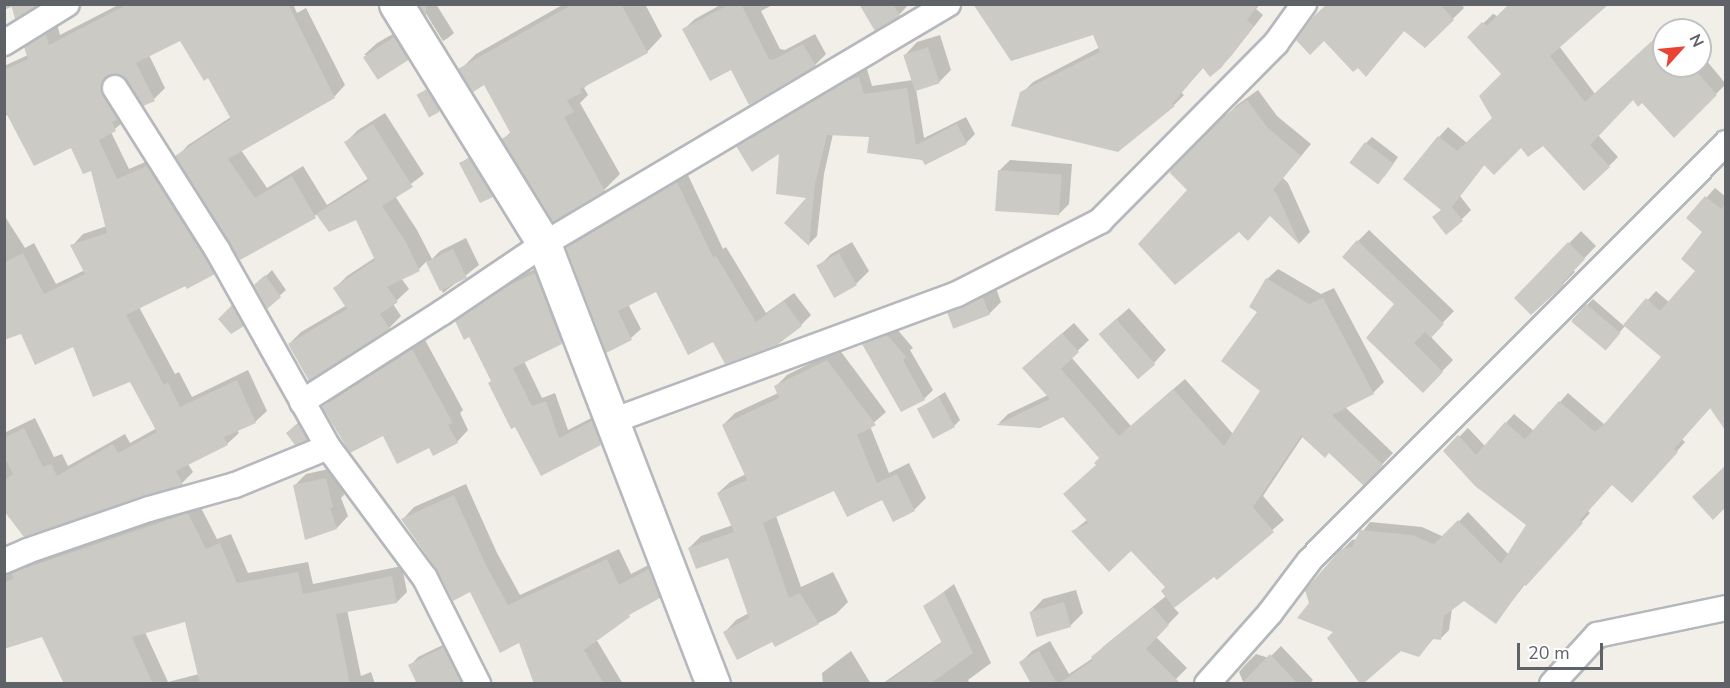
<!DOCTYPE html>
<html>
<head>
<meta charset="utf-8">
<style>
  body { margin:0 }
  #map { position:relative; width:1730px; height:688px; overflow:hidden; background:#f1efe8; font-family:"Nunito Sans",sans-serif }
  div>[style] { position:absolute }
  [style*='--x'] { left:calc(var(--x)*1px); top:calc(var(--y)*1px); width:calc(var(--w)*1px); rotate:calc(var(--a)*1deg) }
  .shadow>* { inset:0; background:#0003 }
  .building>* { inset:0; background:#cccac5; transform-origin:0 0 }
  .roads { filter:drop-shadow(2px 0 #b5b8bc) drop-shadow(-2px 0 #b5b8bc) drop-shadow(0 2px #b5b8bc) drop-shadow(0 -2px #b5b8bc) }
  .street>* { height:24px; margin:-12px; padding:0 12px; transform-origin:12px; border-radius:12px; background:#fff }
  .secondary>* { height:33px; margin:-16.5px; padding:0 16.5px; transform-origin:16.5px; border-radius:16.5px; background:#fff }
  span { translate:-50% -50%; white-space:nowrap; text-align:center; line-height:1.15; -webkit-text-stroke:4.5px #fff; paint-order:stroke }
  .frame { position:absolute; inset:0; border:6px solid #5f6368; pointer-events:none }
  .north { position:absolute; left:1652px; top:18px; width:60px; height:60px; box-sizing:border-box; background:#fff; border:2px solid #bfc1c3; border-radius:50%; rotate:63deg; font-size:16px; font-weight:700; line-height:24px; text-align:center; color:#5f6368 }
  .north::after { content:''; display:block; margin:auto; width:21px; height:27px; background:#ea4335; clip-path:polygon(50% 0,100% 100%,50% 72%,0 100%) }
  .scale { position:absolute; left:1517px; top:643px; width:86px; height:27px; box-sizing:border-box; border:3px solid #5f6368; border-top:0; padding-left:8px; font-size:18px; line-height:21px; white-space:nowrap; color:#5f6368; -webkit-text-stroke:4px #fff; paint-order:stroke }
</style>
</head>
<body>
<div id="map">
  <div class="shadow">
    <i style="clip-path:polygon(4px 4px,36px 4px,13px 6px,4px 10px)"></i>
    <i style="clip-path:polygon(120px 4px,293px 4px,297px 13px,306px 8px,345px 85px,334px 97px,241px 150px,267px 188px,303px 166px,327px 205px,369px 178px,346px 142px,358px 130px,385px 113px,424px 174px,395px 196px,417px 230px,432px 259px,440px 251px,466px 238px,479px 265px,443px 293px,427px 261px,419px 269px,401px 278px,409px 289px,393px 304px,401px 316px,389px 328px,309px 379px,289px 344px,301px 332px,347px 305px,335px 288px,347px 276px,376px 257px,356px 218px,318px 214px,240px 258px,177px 157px,188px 145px,231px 117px,208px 76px,180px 39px,149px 55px,165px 88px,154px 99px,122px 74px,112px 74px,128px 107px,127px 119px,111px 132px,129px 169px,159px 156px,225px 262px,214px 273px,139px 307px,175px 374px,179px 372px,192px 397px,248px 370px,267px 411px,255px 422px,237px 430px,239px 433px,227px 444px,188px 464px,193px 472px,182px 483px,4px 509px,4px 433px,35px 418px,54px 457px,62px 454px,68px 466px,125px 434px,130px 443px,157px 428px,131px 380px,4px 300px,4px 215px,25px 248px,34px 243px,56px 284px,85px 270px,72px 246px,83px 234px,107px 226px,92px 169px,72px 146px,9px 114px,4px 117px,4px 66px,28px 55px,26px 48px,37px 36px,57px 24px,60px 35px)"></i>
    <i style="clip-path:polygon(420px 4px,436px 4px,454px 33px,448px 38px,443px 41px)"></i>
    <i style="clip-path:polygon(564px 4px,645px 4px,662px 36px,647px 52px,590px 82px,584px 88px,588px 95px,580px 103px,620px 174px,604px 190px,503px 139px,511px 132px,485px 83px,460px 70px,476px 54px)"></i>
    <i style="clip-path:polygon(722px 4px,774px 4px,761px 11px,780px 49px,785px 50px,815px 34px,826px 54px,815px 65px,731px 68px,684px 29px,695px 19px)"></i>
    <i style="clip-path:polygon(861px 4px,909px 4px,899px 15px)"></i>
    <i style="clip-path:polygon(1152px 4px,1260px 4px,1256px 9px,1263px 15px,1231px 56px,1220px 67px,1204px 67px,1181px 92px,1184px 95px,1174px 105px,1022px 93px,1033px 82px,1106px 44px)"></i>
    <i style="clip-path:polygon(1327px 4px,1461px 4px,1464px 8px,1425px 46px,1405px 30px,1366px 74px)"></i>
    <i style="clip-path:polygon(1493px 14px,1559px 46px,1595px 94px,1664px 32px,1664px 66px,1700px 66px,1700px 53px,1726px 84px,1674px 136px,1642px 101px,1633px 98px,1598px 135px,1618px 157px,1609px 166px,1544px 144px,1521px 146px,1485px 164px,1460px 196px,1471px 210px,1462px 219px,1442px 209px,1439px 137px,1448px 127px,1467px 143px,1493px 118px,1503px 74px,1469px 37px)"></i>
    <i style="clip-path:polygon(1675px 23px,1681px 30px,1667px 30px)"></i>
    <i style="clip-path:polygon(407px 26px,420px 47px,408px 59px,364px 55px,377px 43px)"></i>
    <i style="clip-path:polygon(940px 35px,951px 70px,939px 82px,916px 89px,924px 138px,966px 117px,975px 134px,966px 143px,923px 159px,871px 136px,833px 134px,824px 174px,817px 236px,809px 244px,809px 197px,781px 151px,738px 147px,747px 138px,856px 73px,867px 69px,872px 86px,913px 80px,905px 55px,917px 42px)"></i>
    <i style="clip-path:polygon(433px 85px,445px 105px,431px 116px,419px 96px)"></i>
    <i style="clip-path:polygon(1258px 90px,1277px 116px,1311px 144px,1283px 178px,1288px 183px,1310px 232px,1300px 243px,1270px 215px,1189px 190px,1172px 171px,1237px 105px)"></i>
    <i style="clip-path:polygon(1372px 137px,1398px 157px,1384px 177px,1366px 143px)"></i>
    <i style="clip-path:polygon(475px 153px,498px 190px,492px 196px,461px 163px)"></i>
    <i style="clip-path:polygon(1010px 160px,1072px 164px,1069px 204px,1058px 215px,999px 171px)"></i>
    <i style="clip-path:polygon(687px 173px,723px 249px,726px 247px,766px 313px,794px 293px,811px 315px,801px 325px,714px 340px,656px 290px,628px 304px,641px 329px,631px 338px,607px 351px,567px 248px,577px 238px)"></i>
    <i style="clip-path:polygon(1715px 188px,1726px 197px,1726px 417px,1721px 421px,1711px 407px,1682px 439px,1685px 442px,1641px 493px,1612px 483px,1588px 511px,1590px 513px,1526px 583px,1496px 622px,1464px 599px,1452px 609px,1449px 630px,1440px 639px,1434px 638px,1418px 656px,1335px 631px,1311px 603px,1342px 550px,1352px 540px,1357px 539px,1370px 522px,1422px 527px,1444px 537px,1468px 512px,1509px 555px,1528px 524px,1445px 451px,1468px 428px,1485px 446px,1514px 414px,1534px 431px,1568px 393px,1605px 425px,1663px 357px,1626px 325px,1611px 342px,1572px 320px,1593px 299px,1624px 326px,1656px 291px,1670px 303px,1698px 271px,1705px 232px,1688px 218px)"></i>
    <i style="clip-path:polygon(1369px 230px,1454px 311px,1430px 336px,1453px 360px,1423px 391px,1396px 304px,1358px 241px)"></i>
    <i style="clip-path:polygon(1581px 231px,1596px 246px,1573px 270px,1575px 272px,1548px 299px,1516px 298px)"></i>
    <i style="clip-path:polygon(852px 242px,869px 271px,856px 284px,836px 296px,819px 266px,831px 254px)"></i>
    <i style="clip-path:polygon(544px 265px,570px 333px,561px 342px,524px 361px,542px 398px,555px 393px,568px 430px,601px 413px,609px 434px,600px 443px,541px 474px,470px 335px,457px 321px,516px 278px)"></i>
    <i style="clip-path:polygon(1278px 269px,1321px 294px,1334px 288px,1384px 382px,1373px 393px,1345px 407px,1393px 453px,1374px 473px,1303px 436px,1263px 496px,1284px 520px,1217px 578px,1215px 575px,1173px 607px,1179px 613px,1156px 637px,1187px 668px,1171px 684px,1032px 684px,1021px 662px,1032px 651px,1050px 641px,1069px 674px,1093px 658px,1104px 646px,1166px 596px,1167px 587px,1131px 549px,1073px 531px,1088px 519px,1097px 465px,1101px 458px,1063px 415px,1040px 427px,999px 423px,1008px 414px,1048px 395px,1035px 357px,1074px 323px,1089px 340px,1071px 357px,1131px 426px,1185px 379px,1233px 434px,1262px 390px,1259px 311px,1267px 279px)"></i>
    <i style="clip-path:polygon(272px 270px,286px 290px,267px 307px,256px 286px)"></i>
    <i style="clip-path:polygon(995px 286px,1001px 302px,989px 314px,949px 313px,961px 301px)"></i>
    <i style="clip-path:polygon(239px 301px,249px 318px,243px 324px,220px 319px)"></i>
    <i style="clip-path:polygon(1129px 308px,1166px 350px,1154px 363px,1113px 322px)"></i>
    <i style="clip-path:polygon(896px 328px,913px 348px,910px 350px,933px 390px,924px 399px,864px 344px,872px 336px)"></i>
    <i style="clip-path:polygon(424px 338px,463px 410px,460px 413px,468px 430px,457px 442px,429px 446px,384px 434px,324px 407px,335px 395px)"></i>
    <i style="clip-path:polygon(839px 349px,886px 412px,870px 426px,889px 473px,909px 463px,926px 498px,914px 510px,883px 498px,835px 489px,776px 516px,801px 587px,833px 572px,848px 602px,836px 614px,775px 645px,772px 640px,725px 632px,736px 620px,749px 613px,729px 556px,689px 548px,701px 536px,733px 525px,718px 493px,730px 482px,746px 474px,723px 425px,735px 413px,778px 393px,775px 387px,787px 375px)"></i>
    <i style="clip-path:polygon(945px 392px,960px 420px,954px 426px,919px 409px)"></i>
    <i style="clip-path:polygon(305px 418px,313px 433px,307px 439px,293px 427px)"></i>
    <i style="clip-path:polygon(338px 467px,344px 495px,341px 498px,348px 516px,337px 528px,295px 485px,306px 474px)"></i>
    <i style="clip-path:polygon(1726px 467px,1726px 506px,1713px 518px,1706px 485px)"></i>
    <i style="clip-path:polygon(466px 484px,497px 553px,520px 595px,619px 549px,631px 574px,660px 559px,671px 585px,659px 597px,635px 610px,596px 639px,623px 684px,535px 684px,520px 641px,471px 590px,438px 569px,403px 519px,414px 507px)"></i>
    <i style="clip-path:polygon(evenodd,199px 504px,217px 539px,231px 534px,248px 573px,308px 562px,313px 584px,402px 566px,407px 592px,397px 602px,347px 610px,361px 676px,371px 672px,375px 684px,126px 684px,42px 635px,4px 649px,4px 568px,199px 504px,186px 620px,199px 674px,168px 682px,145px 632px,186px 620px)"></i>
    <i style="clip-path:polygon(954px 584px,991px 663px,968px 680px,970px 684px,882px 684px,943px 641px,925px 606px)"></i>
    <i style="clip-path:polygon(1076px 590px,1083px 613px,1070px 626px,1031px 612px,1043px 599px)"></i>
    <i style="clip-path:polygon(453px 640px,473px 684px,412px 684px,417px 681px,410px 666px,418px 657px)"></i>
    <i style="clip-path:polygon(1281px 646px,1313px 680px,1309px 684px,1244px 684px,1239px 672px,1246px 664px,1256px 654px,1269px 658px)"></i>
    <i style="clip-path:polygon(851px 651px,871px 684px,823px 684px,822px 673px)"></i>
  </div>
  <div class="building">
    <i style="clip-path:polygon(11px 4px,37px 4px,37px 6px,15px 19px)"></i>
    <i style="clip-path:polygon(128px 4px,288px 4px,335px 98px,228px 159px,255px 198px,292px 176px,316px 218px,240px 260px,175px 156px,231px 119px,208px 78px,204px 81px,180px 41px,136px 63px,155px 101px,143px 106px,121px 75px,114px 74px,103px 81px,103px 95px,118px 119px,112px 122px,116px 131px,99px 140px,117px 179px,147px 166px,215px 274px,187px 289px,185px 286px,126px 315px,164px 385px,168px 382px,180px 407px,237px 380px,256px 423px,224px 437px,228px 445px,176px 471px,183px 485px,24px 537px,4px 511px,4px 481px,13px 474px,4px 456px,4px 438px,24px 428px,43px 467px,51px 464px,57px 476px,113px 444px,118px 453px,157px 432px,130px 382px,93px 397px,73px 347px,35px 365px,21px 334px,4px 340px,4px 263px,23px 253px,44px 294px,85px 274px,70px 245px,107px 233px,91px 171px,83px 174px,71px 148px,34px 166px,4px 109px,4px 70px,28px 59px,24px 47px,46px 34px,49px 45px)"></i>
    <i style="left:418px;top:4px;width:8px;height:46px"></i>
    <i style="clip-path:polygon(573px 4px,621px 4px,648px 53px,580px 89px,582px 93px,567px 100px,574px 112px,564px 117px,605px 191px,553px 222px,501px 139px,511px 134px,484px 85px,473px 92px,458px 69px)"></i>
    <i style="clip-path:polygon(730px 4px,741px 4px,769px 59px,773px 60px,803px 44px,816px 66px,749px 105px,731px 70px,710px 81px,682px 29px)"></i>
    <i style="clip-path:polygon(859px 4px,893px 4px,900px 16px,875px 31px)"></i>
    <i style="clip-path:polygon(973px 4px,1259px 4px,1247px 20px,1254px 26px,1221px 68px,1210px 77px,1203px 68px,1172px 104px,1175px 106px,1118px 152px,1011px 126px,1020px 92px,1100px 52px,1093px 35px,1011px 61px)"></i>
    <i style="clip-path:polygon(1327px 4px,1440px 4px,1454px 20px,1425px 48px,1404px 31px,1366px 77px,1358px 68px,1353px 72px,1324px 41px,1310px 55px,1296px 40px,1313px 17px)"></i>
    <i style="clip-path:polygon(1509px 4px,1609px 4px,1550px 56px,1585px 102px,1664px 30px,1664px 66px,1692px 66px,1717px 95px,1674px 138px,1642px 103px,1638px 107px,1633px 100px,1590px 145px,1610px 167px,1584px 191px,1543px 146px,1528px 157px,1521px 148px,1494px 175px,1484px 165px,1452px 207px,1463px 221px,1446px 235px,1432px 217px,1441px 210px,1403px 179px,1438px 136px,1457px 151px,1492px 118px,1479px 96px,1501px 74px,1467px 37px,1482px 22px,1487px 26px)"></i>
    <i style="left:394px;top:37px;width:27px;height:37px;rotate:57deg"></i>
    <i style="left:928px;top:47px;width:38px;height:26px;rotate:72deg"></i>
    <i style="clip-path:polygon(859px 77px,864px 94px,907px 88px,916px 145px,957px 124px,967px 144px,925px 165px,922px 160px,867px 153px,869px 137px,827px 135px,815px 184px,809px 246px,784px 223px,806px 198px,776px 194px,779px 154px,752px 172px,736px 146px,846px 81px)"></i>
    <i style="left:427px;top:89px;width:26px;height:12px;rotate:61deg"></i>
    <i style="clip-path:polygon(1247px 100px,1267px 127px,1301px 156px,1273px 190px,1277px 194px,1300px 245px,1270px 216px,1248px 241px,1239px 232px,1175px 285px,1138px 244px,1187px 190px,1170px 173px,1171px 170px,1224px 116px)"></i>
    <i style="clip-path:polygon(373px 124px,413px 187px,382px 206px,406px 242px,420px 271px,387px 287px,398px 302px,380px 314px,390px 329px,309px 381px,288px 344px,347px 309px,333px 288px,375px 260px,356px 220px,329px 232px,316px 214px,369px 181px,344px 142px)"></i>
    <i style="left:1365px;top:142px;width:36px;height:26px;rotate:37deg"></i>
    <i style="clip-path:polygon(469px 158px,493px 197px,480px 203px,459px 163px)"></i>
    <i style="left:998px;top:170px;width:64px;height:41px;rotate:4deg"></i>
    <i style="clip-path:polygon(677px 182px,713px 257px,716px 256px,756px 322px,784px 301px,802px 326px,777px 345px,725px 364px,713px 342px,688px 355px,656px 292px,618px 311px,632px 340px,606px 353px,566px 248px)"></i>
    <i style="clip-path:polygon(1705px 196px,1721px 209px,1725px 204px,1725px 430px,1710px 408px,1674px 449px,1678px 452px,1632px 503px,1612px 485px,1580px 520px,1583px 523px,1526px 586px,1524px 584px,1496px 624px,1464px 601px,1444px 616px,1441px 640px,1433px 639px,1419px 657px,1401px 651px,1363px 684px,1360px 684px,1327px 638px,1333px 632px,1297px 618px,1309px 603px,1305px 590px,1341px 549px,1352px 547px,1360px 530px,1412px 535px,1434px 544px,1458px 520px,1501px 564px,1526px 525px,1475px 486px,1443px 451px,1458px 435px,1476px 455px,1505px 422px,1525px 439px,1559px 401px,1595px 432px,1606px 422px,1661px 357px,1623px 325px,1646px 298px,1660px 311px,1695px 271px,1681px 259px,1702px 232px,1686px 218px)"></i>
    <i style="clip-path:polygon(1357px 240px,1444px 324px,1431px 338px,1425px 332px,1414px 343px,1443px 372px,1423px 393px,1366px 338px,1394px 304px,1342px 257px)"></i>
    <i style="clip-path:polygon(1568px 242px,1585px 259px,1562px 283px,1564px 285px,1531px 315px,1514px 298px)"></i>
    <i style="left:453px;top:249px;width:32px;height:30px;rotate:64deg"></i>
    <i style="left:839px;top:253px;width:37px;height:26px;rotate:61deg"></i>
    <i style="clip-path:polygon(535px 273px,562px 344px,513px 368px,532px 406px,546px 401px,559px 438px,592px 421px,601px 445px,541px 476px,515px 427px,511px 429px,488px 383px,491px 381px,469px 337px,464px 340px,455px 321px,505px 287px)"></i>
    <i style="clip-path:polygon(265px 275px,281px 297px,267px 309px,254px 285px)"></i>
    <i style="clip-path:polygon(1266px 278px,1309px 304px,1323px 298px,1374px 394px,1332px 415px,1383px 465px,1364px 486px,1329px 453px,1325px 458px,1301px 436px,1253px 507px,1274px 532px,1217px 580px,1214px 577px,1174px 608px,1161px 591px,1165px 587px,1131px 551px,1109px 572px,1071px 531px,1089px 523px,1063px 494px,1096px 465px,1094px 463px,1099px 458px,1063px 417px,1040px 428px,996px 425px,1050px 399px,1022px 368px,1062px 333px,1079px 352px,1061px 369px,1119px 436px,1173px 389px,1224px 446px,1260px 391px,1221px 361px,1257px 312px,1249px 307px)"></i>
    <i style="left:983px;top:297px;width:19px;height:39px;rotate:69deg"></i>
    <i style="left:1586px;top:304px;width:45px;height:23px;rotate:40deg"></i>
    <i style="clip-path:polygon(232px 305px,244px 326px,231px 334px,218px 319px)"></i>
    <i style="left:1116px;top:319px;width:60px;height:23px;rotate:49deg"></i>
    <i style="clip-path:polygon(887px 335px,906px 357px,903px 360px,925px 400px,901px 412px,862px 344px)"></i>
    <i style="clip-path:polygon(412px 349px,453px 423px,448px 425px,458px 443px,433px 456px,429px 448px,397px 464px,383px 436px,350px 453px,322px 407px)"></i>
    <i style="clip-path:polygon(827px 360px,876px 425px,857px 435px,877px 483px,897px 474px,915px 511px,893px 522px,882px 500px,847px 517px,834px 491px,763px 523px,789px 598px,800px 593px,819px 624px,775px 647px,772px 642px,737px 660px,723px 632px,749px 618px,728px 558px,696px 569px,688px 548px,734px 532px,717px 493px,747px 480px,722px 425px,779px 398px,774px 386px)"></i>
    <i style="left:939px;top:397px;width:34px;height:25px;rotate:62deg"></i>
    <i style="clip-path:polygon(298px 423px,308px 440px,295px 445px,286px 433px)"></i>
    <i style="clip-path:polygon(1725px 466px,1725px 508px,1713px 520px,1692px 497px)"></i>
    <i style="clip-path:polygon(326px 478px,333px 507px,330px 508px,337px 529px,305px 540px,293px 485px)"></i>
    <i style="clip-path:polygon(454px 495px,486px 565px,508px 605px,607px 559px,619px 585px,649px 569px,660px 598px,629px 615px,630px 617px,584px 650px,604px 684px,534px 684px,519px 643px,500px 653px,470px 592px,453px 601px,437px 570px,401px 519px)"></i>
    <i style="clip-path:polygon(188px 513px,206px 549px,220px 543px,237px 583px,298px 572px,303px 594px,392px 576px,397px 603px,336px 614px,350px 684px,200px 684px,185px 622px,132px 637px,153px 684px,64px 684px,42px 637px,4px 649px,4px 583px,14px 578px,11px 573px)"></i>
    <i style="clip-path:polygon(944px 592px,973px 653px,930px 684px,884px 684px,942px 643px,923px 606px)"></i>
    <i style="left:1064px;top:602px;width:26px;height:36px;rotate:74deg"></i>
    <i style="clip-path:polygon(1153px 607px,1169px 625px,1146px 649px,1181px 684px,1058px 684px,1093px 660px,1091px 657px)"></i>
    <i style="clip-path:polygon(444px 647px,462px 684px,417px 684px,408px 665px)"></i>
    <i style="clip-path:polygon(1039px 651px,1057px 684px,1031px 684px,1019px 662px)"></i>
    <i style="clip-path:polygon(1270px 654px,1298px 684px,1241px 684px)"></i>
  </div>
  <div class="roads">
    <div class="street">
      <i style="--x:4;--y:43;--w:74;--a:-31.8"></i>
      <i style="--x:115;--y:88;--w:193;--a:57.7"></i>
      <i style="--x:218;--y:251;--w:225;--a:60.7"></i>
      <i style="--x:328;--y:447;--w:163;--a:53.5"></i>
      <i style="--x:425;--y:578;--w:119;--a:63.4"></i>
      <i style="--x:302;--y:402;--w:167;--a:-32.6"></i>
      <i style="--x:443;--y:312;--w:122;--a:-34"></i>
      <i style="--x:544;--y:244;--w:470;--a:-30.7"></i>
      <i style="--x:612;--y:421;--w:368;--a:-20.2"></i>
      <i style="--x:957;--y:294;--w:161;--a:-27"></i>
      <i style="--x:1100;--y:221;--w:250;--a:-45.3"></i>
      <i style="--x:1276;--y:43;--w:48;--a:-54.3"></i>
      <i style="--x:4;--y:561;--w:25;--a:-23"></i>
      <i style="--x:27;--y:551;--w:129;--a:-19"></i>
      <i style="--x:149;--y:509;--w:89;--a:-15.6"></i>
      <i style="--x:235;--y:485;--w:100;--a:-22.2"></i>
      <i style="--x:1207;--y:684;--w:95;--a:-48.4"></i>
      <i style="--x:1270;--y:613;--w:66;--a:-53"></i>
      <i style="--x:1310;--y:560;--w:589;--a:-45.07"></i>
      <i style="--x:1552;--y:684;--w:67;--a:-47.4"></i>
      <i style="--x:1597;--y:635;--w:132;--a:-11.8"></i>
    </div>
    <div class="secondary">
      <i style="--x:396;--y:4;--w:282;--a:58.3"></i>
      <i style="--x:544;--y:244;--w:471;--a:69"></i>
    </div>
  </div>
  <div class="frame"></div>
  <div class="north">N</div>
  <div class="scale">20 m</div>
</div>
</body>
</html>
